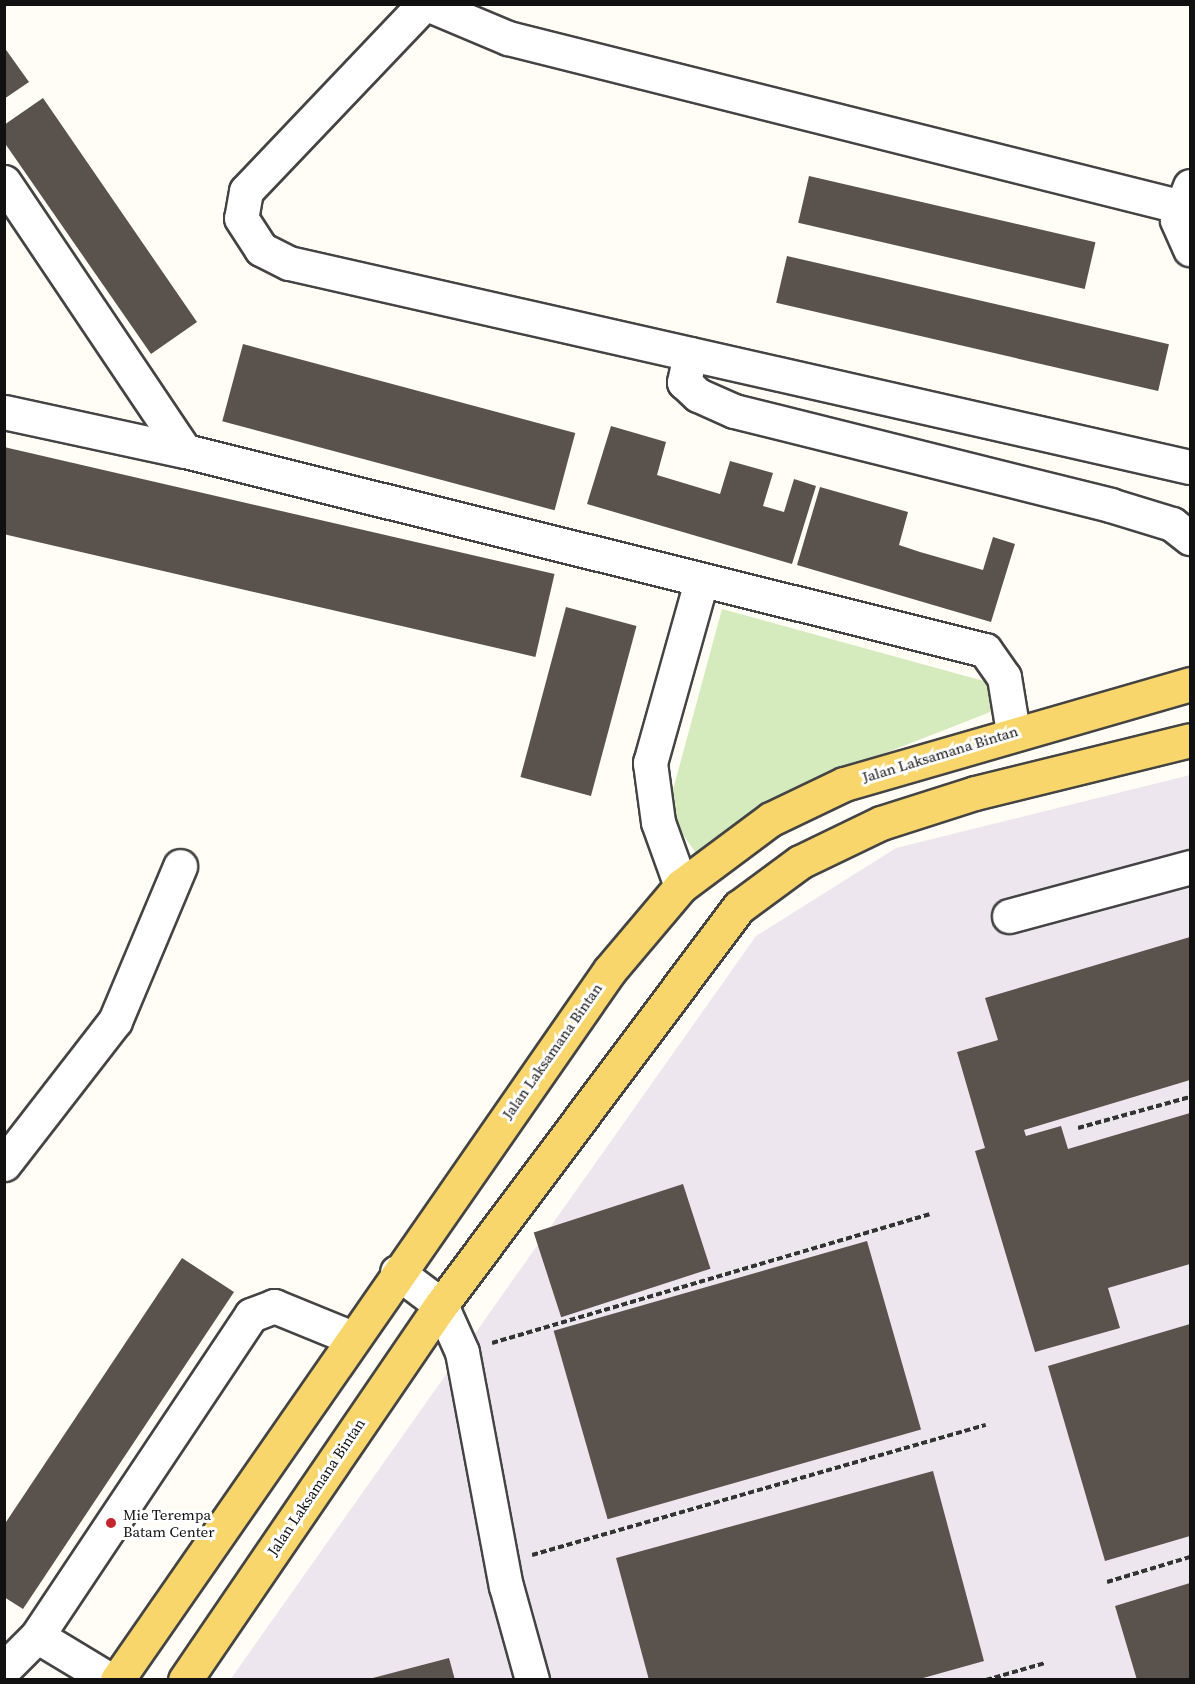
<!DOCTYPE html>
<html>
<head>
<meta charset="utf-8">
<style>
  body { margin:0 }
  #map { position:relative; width:1195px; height:1684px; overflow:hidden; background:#fffdf5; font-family:"Source Serif 4",serif }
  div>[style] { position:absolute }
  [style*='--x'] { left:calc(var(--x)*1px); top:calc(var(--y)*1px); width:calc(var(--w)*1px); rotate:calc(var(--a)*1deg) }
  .industrial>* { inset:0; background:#eee6ef }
  .green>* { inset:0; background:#d5ebbd }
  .building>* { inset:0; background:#5a524d; transform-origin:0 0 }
  .path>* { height:4px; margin-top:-2px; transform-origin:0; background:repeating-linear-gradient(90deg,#333 0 6px,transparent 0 9px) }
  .roads { filter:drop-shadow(2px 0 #444) drop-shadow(-2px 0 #444) drop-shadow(0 2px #444) drop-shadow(0 -2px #444) }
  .minor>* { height:33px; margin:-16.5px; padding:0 16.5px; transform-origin:16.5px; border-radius:16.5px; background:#fff }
  .major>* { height:33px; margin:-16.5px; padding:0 16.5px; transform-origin:16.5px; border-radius:16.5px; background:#f9d66b }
  .dots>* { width:16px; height:16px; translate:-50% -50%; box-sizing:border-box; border:3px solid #fff; border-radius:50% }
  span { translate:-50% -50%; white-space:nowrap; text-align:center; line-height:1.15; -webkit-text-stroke:6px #fff; paint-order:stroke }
  .street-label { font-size:15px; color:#111 }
  .poi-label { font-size:15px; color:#111 }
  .left { translate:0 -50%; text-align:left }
  .frame { position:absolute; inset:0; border:6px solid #111; pointer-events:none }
</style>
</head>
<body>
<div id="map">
  <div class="industrial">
    <i style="clip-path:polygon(1190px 775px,1190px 1679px,230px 1680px,756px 936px,896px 848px)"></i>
  </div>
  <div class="green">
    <i style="clip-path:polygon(722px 609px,991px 683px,993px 711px,834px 773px,698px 856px,667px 812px)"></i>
  </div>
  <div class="building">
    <i style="clip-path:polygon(4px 47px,29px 82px,4px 99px)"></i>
    <i style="clip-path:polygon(43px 98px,197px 322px,151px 354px,4px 142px,4px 125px)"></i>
    <i style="left:809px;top:176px;width:294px;height:48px;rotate:13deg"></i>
    <i style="left:787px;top:256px;width:392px;height:48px;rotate:13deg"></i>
    <i style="left:243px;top:344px;width:344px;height:80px;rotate:15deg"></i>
    <i style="clip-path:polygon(611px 426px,666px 442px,657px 475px,720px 494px,730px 461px,773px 473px,763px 506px,784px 512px,794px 479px,816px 486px,792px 564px,587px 504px)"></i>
    <i style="left:4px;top:447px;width:565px;height:85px;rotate:13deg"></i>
    <i style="clip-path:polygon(820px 487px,908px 512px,899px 545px,920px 552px,983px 570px,993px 537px,1015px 544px,991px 622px,797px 565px)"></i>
    <i style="left:566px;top:607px;width:73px;height:176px;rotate:15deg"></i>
    <i style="clip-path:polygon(1190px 937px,1190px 1080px,1024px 1130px,1026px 1136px,1061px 1126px,1068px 1149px,1190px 1113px,1190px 1264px,1108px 1288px,1120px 1328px,1035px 1352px,975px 1151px,985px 1148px,957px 1052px,998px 1040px,985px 998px)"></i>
    <i style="left:683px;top:1184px;width:89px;height:157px;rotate:72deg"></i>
    <i style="left:867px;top:1241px;width:196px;height:326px;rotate:74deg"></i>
    <i style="clip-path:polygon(182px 1258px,234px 1292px,23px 1609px,4px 1597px,4px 1525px)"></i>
    <i style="clip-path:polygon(1190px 1324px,1190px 1536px,1105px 1561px,1048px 1366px)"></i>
    <i style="clip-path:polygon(933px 1471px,984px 1661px,916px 1680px,649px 1680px,616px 1558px)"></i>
    <i style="clip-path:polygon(1190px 1583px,1190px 1680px,1137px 1680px,1115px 1606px)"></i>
    <i style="clip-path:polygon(449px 1658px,455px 1680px,369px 1680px,369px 1679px)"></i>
  </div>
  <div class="path">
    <i style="--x:1078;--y:1128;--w:116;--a:-15.5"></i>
    <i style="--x:492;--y:1343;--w:456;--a:-16.4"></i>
    <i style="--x:532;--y:1555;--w:472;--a:-16"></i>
    <i style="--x:1107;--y:1582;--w:87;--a:-16.8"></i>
    <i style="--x:986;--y:1680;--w:61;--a:-16.1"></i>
  </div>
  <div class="roads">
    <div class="minor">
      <i style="--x:424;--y:4;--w:258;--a:133.6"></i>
      <i style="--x:246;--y:191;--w:27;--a:100"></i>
      <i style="--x:241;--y:218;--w:37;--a:57"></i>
      <i style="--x:261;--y:249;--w:31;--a:27"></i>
      <i style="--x:289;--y:263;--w:924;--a:12.76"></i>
      <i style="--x:427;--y:4;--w:88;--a:22.8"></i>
      <i style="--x:508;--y:38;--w:691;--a:14.08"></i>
      <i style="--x:4;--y:182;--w:324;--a:56.1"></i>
      <i style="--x:1190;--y:186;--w:36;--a:111"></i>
      <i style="--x:1177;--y:220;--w:32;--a:66"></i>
      <i style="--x:690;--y:354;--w:29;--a:102"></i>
      <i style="--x:684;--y:382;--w:19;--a:43"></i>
      <i style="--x:698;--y:395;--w:39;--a:24"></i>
      <i style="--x:734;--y:411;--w:388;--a:14"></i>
      <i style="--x:1110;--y:505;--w:65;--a:17"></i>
      <i style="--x:1172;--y:524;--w:23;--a:38"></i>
      <i style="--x:4;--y:412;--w:185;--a:12.2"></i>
      <i style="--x:185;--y:451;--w:824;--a:13.97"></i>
      <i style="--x:985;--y:650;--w:33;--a:55"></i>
      <i style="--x:1004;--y:677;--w:56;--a:80.7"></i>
      <i style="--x:681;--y:886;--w:68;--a:-109.8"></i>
      <i style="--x:658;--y:822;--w:60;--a:-97.7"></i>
      <i style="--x:650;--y:763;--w:188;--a:-74.3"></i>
      <i style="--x:1009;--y:916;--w:188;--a:-15.1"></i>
      <i style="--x:4;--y:1164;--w:181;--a:-52.2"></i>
      <i style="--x:115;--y:1021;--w:168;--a:-67.2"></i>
      <i style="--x:397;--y:1272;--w:55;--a:36.9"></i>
      <i style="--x:441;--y:1305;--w:51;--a:65.9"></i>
      <i style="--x:462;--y:1352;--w:238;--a:79.4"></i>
      <i style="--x:506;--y:1586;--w:98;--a:74.5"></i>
      <i style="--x:37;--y:1636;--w:85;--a:31.1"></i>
      <i style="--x:4;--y:1669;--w:47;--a:-45"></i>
      <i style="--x:37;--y:1636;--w:386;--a:-56.3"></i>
      <i style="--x:251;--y:1315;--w:25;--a:-21"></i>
      <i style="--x:274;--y:1306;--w:82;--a:22.2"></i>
    </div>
    <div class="major">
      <i style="--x:117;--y:1680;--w:864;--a:-55.23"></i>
      <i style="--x:610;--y:970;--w:110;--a:-49.8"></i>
      <i style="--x:681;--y:886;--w:112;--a:-36.7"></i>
      <i style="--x:771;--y:819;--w:81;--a:-25.6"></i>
      <i style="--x:844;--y:784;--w:360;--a:-16.1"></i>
      <i style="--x:185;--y:1680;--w:454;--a:-55.7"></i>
      <i style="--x:441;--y:1305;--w:497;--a:-53.2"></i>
      <i style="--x:739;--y:907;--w:76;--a:-36.4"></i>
      <i style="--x:800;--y:862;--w:90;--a:-25.7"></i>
      <i style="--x:881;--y:823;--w:99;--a:-17.7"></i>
      <i style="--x:975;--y:793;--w:221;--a:-13.8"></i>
    </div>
  </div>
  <div class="dots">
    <i style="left:111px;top:1523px;background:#c4262e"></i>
  </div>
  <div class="street-label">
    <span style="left:940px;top:754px;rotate:-17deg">Jalan Laksamana Bintan</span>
    <span style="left:552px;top:1051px;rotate:-55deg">Jalan Laksamana Bintan</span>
    <span style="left:316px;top:1487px;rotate:-56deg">Jalan Laksamana Bintan</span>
  </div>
  <div class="poi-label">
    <span class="left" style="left:123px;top:1523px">Mie Terempa<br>Batam Center</span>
  </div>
  <div class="frame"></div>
</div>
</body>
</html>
